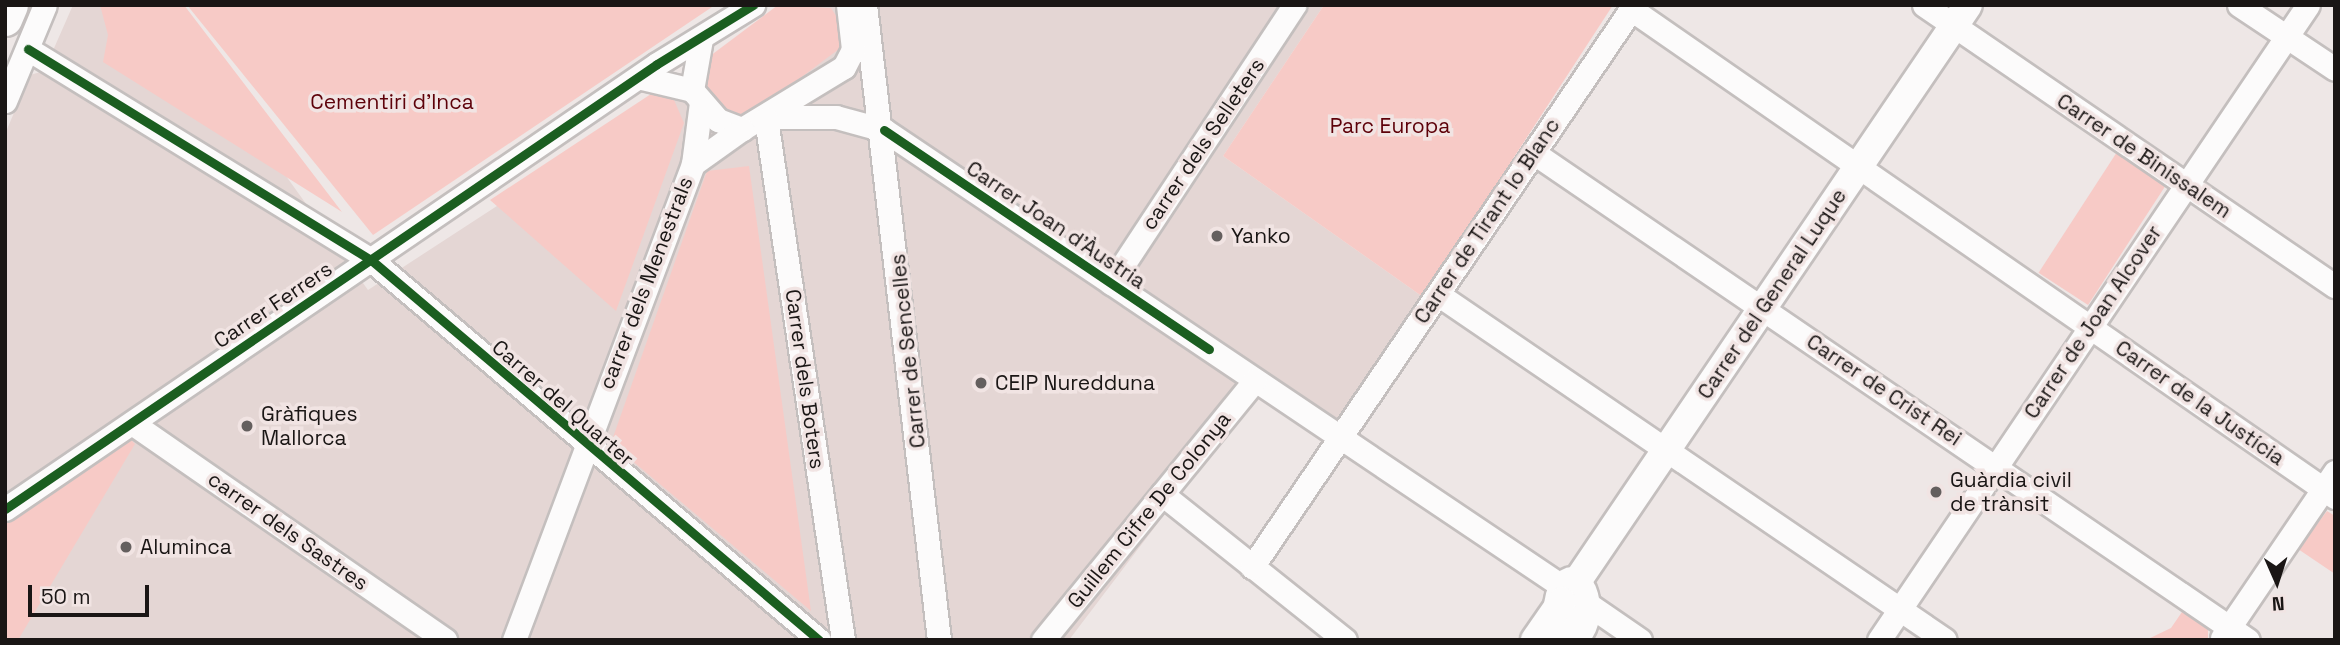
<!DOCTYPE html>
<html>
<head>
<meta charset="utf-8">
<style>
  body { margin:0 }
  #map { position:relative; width:2340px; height:645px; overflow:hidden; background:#eee7e6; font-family:"Space Grotesk",sans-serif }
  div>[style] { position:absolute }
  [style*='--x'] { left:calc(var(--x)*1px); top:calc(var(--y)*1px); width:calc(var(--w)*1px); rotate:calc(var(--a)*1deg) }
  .built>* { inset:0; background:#e4d6d4 }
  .green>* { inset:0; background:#f7cac6; transform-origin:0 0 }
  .roads { filter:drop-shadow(2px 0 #c4bfbe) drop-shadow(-2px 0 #c4bfbe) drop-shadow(0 2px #c4bfbe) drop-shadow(0 -2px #c4bfbe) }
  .minor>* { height:23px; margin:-11.5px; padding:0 11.5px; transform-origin:11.5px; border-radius:11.5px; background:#fcfbfb }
  .major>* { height:28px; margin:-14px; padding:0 14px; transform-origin:14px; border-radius:14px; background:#fcfbfb }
  .major>.ring { margin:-14px; padding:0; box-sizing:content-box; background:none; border:28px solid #fcfbfb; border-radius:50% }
  .highway>* { height:33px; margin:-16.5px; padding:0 16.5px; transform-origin:16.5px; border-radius:16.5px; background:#fcfbfb }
  .cycleway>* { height:9px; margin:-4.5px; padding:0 4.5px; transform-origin:4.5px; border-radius:4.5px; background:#1b5e20 }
  .dots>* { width:19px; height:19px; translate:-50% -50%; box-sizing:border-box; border:4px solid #f1e4e3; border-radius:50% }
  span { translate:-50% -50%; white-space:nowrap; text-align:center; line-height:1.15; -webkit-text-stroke:7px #f1e4e3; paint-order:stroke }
  .park-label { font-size:21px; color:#5d0109 }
  .street-label { font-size:21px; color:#1a1615 }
  .poi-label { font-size:21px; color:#1a1615 }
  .left { translate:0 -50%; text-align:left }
  .frame { position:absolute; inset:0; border:7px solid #1a1615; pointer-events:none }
  .north { position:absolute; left:2242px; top:547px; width:70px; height:70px; -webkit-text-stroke:5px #f1e4e3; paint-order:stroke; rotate:177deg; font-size:19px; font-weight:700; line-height:28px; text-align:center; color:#1a1615 }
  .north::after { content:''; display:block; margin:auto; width:24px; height:32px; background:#1a1615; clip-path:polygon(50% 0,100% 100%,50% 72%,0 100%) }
  .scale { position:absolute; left:28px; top:585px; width:121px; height:32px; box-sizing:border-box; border:4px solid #1a1615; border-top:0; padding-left:9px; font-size:21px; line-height:24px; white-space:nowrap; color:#1a1615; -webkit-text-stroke:5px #f1e4e3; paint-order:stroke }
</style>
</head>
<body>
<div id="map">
  <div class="built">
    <i style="clip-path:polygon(73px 5px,163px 5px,368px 290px,805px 5px,1324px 5px,1223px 156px,1423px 297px,1339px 420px,1271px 374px,1069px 640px,5px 640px,5px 134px,30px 75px,44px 71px)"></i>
  </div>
  <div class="green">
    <i style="clip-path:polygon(100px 5px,184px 5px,342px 212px,103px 62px,108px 35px)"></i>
    <i style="clip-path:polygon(187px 5px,715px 5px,373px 235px)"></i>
    <i style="clip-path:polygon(778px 5px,831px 8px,840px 22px,839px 49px,759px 109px,742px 115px,723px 107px,706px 90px,710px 56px)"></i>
    <i style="clip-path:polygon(1324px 5px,1613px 5px,1423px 297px,1223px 156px)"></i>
    <i style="clip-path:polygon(654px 92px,671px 93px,684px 123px,616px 311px,490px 200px)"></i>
    <i style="left:2117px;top:152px;width:59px;height:144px;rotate:33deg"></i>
    <i style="clip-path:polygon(749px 166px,811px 611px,611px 443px,707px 171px)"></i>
    <i style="clip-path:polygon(129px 438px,135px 444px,18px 640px,5px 640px,5px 522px)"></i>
    <i style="clip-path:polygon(2327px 511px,2335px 516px,2335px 574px,2298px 549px)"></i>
    <i style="clip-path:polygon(2184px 609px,2208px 627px,2208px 640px,2146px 640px,2171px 628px)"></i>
  </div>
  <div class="roads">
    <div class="minor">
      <i style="--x:865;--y:5;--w:639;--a:83.35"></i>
      <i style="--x:1924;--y:5;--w:498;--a:34.4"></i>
      <i style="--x:2239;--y:5;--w:115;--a:33.7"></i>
      <i style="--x:1631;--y:9;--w:857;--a:34.73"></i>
      <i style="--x:701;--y:39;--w:52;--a:100"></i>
      <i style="--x:692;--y:90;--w:40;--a:49"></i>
      <i style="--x:718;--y:120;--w:26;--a:21"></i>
      <i style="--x:742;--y:129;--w:119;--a:-31.3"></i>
      <i style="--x:844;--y:67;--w:20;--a:-63"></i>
      <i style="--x:853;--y:49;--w:44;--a:-96.5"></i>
      <i style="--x:28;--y:49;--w:401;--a:31.6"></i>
      <i style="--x:370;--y:259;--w:589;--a:40.32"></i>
      <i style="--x:642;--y:78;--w:51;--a:13.5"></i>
      <i style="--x:5;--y:101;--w:104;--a:-67.4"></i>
      <i style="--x:771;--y:117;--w:65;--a:0"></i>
      <i style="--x:836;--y:117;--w:50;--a:15.2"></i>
      <i style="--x:884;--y:130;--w:815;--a:33.94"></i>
      <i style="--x:766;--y:119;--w:527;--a:81.59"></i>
      <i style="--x:1534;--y:153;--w:864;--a:34.3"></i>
      <i style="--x:693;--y:164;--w:60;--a:-35.5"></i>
      <i style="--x:1111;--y:283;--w:333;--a:-56.6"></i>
      <i style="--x:1439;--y:295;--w:612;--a:34.29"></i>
      <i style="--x:132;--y:423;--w:381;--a:34.7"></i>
      <i style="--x:1162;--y:494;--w:234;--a:38.6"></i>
      <i style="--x:5;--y:509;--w:789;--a:-34.31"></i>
      <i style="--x:657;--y:64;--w:113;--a:-31.6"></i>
      <i style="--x:1252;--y:567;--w:680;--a:-55.8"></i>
      <i style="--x:1579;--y:598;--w:74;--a:34.5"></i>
      <i style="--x:2222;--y:638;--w:201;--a:-55.8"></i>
      <i style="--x:514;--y:640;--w:509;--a:-69.39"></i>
      <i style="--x:693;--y:164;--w:63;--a:-82.6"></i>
      <i style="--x:1043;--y:640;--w:335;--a:-50.8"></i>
      <i style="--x:1879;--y:640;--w:766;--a:-55.96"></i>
    </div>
    <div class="major">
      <i class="ring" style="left:1558px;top:581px;width:-6px;height:-6px"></i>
      <i style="--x:1576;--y:583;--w:698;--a:-55.85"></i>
      <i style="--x:1535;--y:640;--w:47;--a:-55.3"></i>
    </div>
    <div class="highway">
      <i style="--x:5;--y:19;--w:15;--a:-67"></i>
    </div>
  </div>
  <div class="cycleway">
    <i style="--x:28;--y:49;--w:401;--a:31.6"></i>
    <i style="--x:370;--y:259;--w:589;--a:40.32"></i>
    <i style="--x:884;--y:130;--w:392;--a:34"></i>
    <i style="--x:5;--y:509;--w:789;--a:-34.31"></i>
    <i style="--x:657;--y:64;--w:113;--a:-31.6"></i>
  </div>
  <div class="dots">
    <i style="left:1217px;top:236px;background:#645f5e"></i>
    <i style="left:981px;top:383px;background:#645f5e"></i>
    <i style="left:247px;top:426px;background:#645f5e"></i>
    <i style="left:1936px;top:492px;background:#645f5e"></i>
    <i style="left:126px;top:547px;background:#645f5e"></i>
  </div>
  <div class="park-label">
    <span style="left:392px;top:102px">Cementiri d'Inca</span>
    <span style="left:1390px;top:126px">Parc Europa</span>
  </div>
  <div class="street-label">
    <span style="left:1203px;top:144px;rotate:-56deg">carrer dels Selleters</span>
    <span style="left:2144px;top:156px;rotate:34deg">Carrer de Binissalem</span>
    <span style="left:1487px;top:221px;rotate:-56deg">Carrer de Tirant lo Blanc</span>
    <span style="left:1056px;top:225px;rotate:34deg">Carrer Joan d'Àustria</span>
    <span style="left:646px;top:283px;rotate:-69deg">carrer dels Menestrals</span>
    <span style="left:1772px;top:294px;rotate:-56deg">Carrer del General Luque</span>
    <span style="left:273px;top:305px;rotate:-34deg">Carrer Ferrers</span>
    <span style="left:2093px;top:322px;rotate:-56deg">Carrer de Joan Alcover</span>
    <span style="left:908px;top:351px;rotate:-96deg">Carrer de Sencelles</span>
    <span style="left:805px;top:379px;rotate:82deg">Carrer dels Boters</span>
    <span style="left:1884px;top:390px;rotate:34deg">Carrer de Crist Rei</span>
    <span style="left:563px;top:403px;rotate:41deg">Carrer del Quarter</span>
    <span style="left:2200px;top:403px;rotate:35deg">Carrer de la Justícia</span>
    <span style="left:1149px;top:510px;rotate:-51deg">Guillem Cifre De Colonya</span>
    <span style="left:288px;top:531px;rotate:35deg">carrer dels Sastres</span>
  </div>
  <div class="poi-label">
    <span class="left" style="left:1231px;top:236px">Yanko</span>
    <span class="left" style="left:995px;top:383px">CEIP Nuredduna</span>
    <span class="left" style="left:261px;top:426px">Gràfiques<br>Mallorca</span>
    <span class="left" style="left:1950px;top:492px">Guàrdia civil<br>de trànsit</span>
    <span class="left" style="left:140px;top:547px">Aluminca</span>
  </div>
  <div class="frame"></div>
  <div class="north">N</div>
  <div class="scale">50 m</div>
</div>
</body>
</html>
